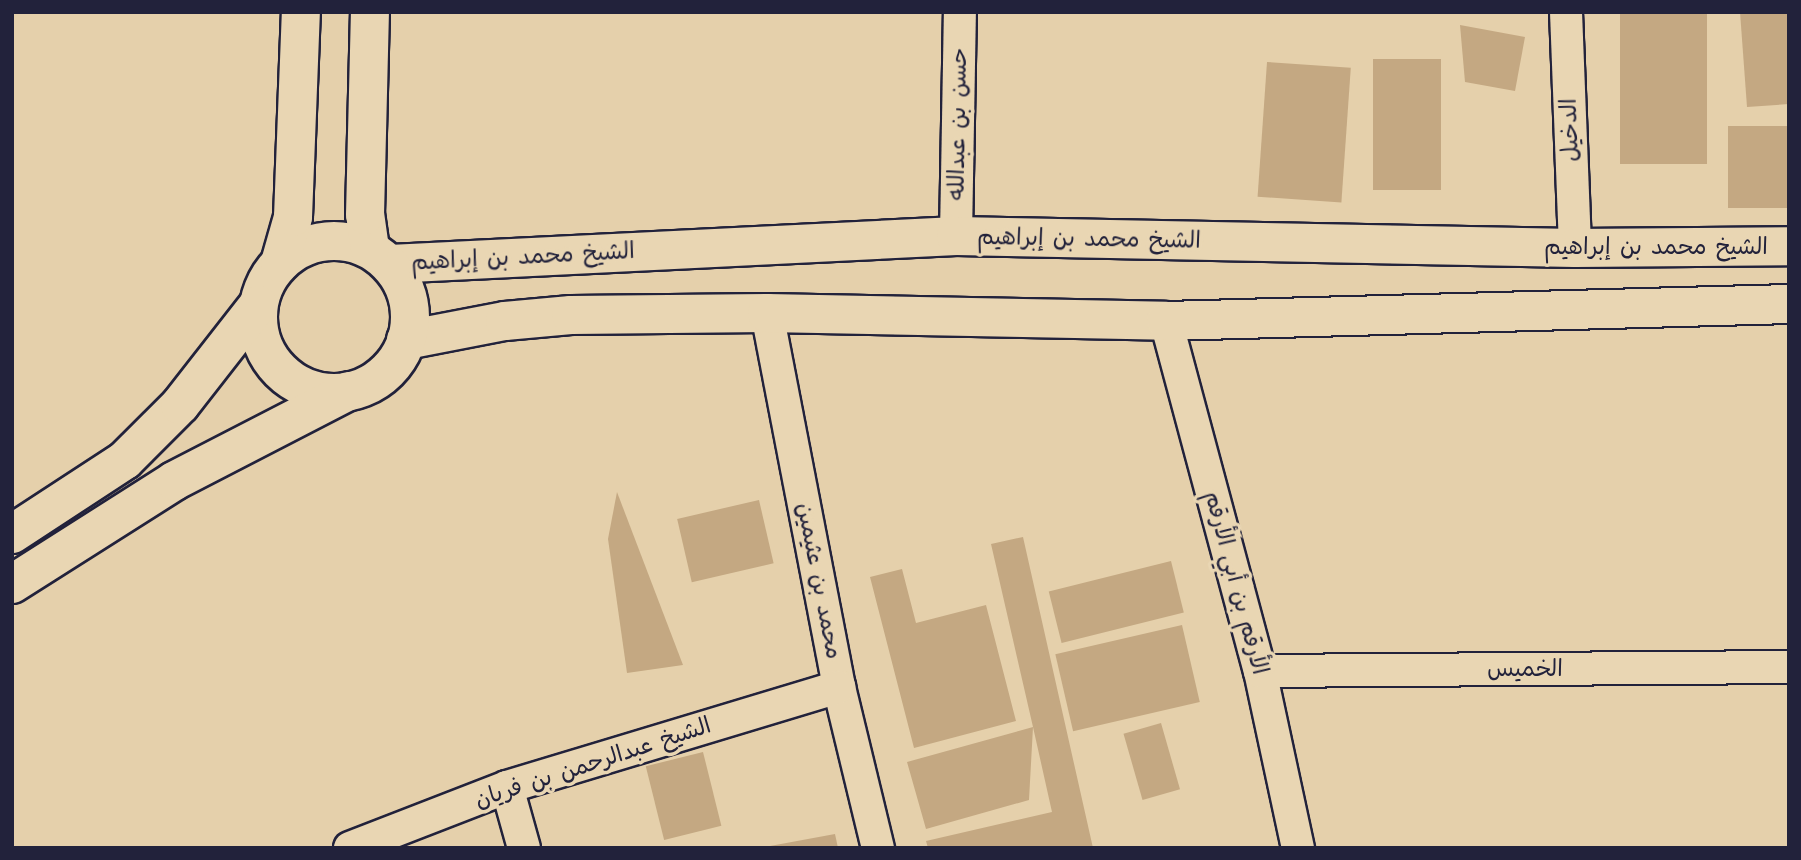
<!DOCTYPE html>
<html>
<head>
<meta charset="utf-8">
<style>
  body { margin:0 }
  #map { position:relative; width:1801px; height:860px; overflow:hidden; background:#e5d0ab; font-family:"Architects Daughter","Playpen Sans Arabic",sans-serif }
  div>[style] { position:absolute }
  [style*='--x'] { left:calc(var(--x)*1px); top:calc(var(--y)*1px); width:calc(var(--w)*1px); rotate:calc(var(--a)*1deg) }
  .building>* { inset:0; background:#c4a882; transform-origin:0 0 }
  .roads { filter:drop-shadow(2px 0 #22223b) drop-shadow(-2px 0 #22223b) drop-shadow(0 2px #22223b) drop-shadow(0 -2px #22223b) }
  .minor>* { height:32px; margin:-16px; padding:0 16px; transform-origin:16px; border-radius:16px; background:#e9d6b3 }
  .tertiary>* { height:38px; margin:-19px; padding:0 19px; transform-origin:19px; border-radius:19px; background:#e9d6b3 }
  .secondary>* { height:38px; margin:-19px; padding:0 19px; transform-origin:19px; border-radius:19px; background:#e9d6b3 }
  .secondary>.ring { margin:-19px; padding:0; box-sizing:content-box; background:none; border:38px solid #e9d6b3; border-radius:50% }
  span { translate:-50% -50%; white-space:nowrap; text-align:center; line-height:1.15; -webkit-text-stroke:7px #e9d6b3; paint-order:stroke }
  .street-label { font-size:23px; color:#22223b }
  .frame { position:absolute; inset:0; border:14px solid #22223b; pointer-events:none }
</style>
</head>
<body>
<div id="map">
  <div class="building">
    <i style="left:1620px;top:12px;width:87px;height:152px"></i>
    <i style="clip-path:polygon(1740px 12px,1789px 12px,1789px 104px,1747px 107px)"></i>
    <i style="clip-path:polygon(1460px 25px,1525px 37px,1515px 91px,1465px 82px)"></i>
    <i style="left:1373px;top:59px;width:68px;height:131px"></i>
    <i style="left:1267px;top:62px;width:84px;height:135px;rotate:4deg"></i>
    <i style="left:1789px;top:126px;width:82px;height:61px;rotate:90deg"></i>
    <i style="clip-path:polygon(617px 492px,683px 665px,627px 673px,608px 539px)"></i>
    <i style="left:759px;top:500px;width:65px;height:84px;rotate:77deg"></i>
    <i style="clip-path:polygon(1023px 537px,1093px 848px,928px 848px,926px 841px,1052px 812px,1033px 727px,1029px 800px,926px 829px,907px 762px,1033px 727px,991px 544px)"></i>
    <i style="left:1171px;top:561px;width:53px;height:126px;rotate:76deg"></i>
    <i style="clip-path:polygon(902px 569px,916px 623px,986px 605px,1016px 721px,914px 748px,870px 577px)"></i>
    <i style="left:1182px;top:625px;width:79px;height:130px;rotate:77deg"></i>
    <i style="left:1161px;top:723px;width:69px;height:39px;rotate:74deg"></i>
    <i style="left:703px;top:752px;width:76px;height:59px;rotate:76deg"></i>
    <i style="clip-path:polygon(835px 834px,838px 848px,771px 848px,770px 846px)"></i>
  </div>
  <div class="roads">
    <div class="minor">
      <i style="--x:1566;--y:12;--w:236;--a:87.8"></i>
      <i style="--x:956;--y:236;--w:224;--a:-89"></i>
      <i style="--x:767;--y:313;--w:381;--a:79.1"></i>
      <i style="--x:839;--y:687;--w:166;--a:76.4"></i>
      <i style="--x:1166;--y:321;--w:362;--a:75"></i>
      <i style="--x:1260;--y:671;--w:181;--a:77.9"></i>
      <i style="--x:1260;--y:671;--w:529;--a:-0.43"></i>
      <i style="--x:507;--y:787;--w:63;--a:74.4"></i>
      <i style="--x:350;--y:848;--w:168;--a:-21.2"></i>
      <i style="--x:507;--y:787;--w:347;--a:-16.8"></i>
    </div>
    <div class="tertiary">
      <i style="--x:390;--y:264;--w:567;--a:-2.83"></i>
      <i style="--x:956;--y:236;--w:619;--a:1.11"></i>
      <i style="--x:1575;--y:248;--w:214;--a:-0.5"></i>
      <i style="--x:406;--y:340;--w:101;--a:-10.9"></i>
      <i style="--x:505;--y:321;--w:66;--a:-5.2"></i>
      <i style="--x:571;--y:315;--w:196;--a:-0.6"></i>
      <i style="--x:767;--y:313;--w:399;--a:1.1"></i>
      <i style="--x:1166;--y:321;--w:623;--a:-1.56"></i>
    </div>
    <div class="secondary">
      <i class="ring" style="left:258px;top:241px;width:114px;height:114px"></i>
      <i style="--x:370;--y:249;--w:34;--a:-98"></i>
      <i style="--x:365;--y:215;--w:203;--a:-88.6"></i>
      <i style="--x:280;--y:263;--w:48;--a:-74.2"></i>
      <i style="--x:293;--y:217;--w:205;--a:-87.8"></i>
      <i style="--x:12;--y:534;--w:135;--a:-33.2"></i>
      <i style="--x:125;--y:460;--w:78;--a:-45"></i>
      <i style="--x:180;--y:405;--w:127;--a:-52"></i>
      <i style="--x:12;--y:584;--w:192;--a:-32.4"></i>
      <i style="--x:174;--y:481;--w:196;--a:-27.3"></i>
    </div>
  </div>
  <div class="street-label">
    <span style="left:958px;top:124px;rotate:-89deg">حسن بن عبدالله</span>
    <span style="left:1570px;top:130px;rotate:-92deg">الدخيل</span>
    <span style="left:1089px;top:239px;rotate:1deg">الشيخ محمد بن إبراهيم</span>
    <span style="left:1656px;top:247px">الشيخ محمد بن إبراهيم</span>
    <span style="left:523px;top:257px;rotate:-3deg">الشيخ محمد بن إبراهيم</span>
    <span style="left:819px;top:581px;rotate:79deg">محمد بن عثيمين</span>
    <span style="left:1236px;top:583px;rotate:75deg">الأرقم بن أبي الأرقم</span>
    <span style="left:1525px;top:669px">الخميس</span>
    <span style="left:593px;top:763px;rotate:-18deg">الشيخ عبدالرحمن بن فريان</span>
  </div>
  <div class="frame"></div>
</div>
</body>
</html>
